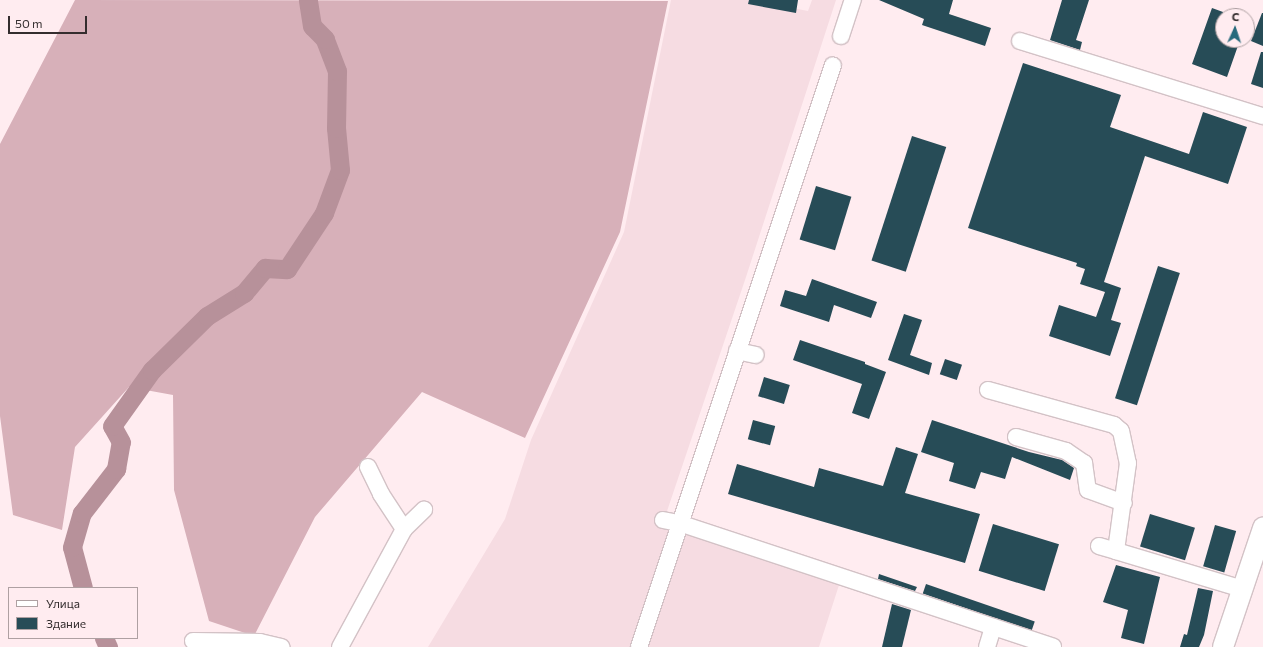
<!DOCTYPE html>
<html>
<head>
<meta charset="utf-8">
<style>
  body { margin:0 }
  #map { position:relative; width:1263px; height:647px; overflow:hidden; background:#ffecf0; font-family:Commissioner,sans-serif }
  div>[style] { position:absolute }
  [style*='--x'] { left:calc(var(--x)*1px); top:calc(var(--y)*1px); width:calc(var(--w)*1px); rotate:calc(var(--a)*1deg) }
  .built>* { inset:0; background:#f6dce2 }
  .forest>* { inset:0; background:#d7b0b9 }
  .river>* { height:19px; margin:-9.5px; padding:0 9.5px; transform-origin:9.5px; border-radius:9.5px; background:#b7919a }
  .building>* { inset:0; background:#274c57; transform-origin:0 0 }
  .roads { filter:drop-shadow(1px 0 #d3c2c6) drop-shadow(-1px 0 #d3c2c6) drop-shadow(0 1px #d3c2c6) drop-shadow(0 -1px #d3c2c6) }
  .minor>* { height:16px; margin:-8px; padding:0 8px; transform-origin:8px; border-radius:8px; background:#fff }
  .major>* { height:20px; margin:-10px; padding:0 10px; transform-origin:10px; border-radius:10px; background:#fff }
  span { translate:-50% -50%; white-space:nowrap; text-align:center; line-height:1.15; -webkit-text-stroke:4px #ffecf0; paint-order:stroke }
  .legend { position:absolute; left:8px; top:587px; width:130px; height:52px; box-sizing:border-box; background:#ffecf0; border:1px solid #aea0a2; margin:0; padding:5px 7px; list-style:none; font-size:12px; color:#342d2e }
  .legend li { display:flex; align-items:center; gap:8px; height:20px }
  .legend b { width:20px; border:1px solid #aea0a2 }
  .north { position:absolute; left:1215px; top:8px; width:40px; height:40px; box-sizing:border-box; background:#ffecf0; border:1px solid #aea0a2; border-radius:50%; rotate:3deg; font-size:11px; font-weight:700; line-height:16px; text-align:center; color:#342d2e }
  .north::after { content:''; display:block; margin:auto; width:14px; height:18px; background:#276a7c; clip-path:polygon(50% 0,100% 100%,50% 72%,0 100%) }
  .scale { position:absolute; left:8px; top:16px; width:79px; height:18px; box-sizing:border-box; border:2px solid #342d2e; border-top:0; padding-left:5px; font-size:12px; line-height:14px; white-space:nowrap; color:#342d2e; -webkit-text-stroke:3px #ffecf0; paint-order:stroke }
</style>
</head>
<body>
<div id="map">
  <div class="built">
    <i style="clip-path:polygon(671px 0,750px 0,808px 11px,812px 0,836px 0,746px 277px,662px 526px,840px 582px,819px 647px,428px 647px,505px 519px,531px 440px,624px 232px)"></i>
  </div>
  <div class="forest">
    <i style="clip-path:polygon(75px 0,668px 1px,620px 232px,525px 438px,422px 392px,315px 517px,254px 636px,209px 621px,174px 490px,173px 395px,129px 387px,75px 447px,62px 530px,13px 515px,0 416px,0 144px)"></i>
  </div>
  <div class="river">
    <i style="--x:83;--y:588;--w:42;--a:-105"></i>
    <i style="--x:72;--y:547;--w:35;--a:-74"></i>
    <i style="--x:82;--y:513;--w:56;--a:-52.3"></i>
    <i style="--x:116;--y:469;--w:27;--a:-80"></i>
    <i style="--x:121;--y:442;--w:18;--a:-119"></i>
    <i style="--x:112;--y:426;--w:69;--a:-54.5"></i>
    <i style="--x:152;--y:370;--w:77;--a:-44.5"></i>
    <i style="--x:207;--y:316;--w:44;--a:-31.9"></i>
    <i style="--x:244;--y:293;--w:33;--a:-50"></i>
    <i style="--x:265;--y:268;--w:22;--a:3"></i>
    <i style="--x:287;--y:269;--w:67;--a:-56.5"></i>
    <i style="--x:324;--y:213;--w:46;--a:-69.6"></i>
    <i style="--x:340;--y:170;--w:42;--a:-95.4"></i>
    <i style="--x:336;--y:128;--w:57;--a:-89"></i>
    <i style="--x:337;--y:71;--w:34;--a:-111"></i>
    <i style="--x:325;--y:39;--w:18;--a:-135"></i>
    <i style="--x:312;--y:26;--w:26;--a:-99"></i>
    <i style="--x:104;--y:638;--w:10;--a:66"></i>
  </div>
  <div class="building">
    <i style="clip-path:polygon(749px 0,798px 0,796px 13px,748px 4px)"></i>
    <i style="clip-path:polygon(879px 0,953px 0,949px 14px,991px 28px,985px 46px,922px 25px,924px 19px)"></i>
    <i style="clip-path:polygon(1062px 0,1089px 0,1076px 40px,1082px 42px,1080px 50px,1050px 40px)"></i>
    <i style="clip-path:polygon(1212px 8px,1223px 12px,1223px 40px,1240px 40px,1227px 77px,1192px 64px)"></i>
    <i style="clip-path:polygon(1262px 13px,1263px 13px,1263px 46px,1251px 41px)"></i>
    <i style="clip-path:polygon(1261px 52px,1263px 52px,1263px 88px,1251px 84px)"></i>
    <i style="clip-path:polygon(1023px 63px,1121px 95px,1110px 127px,1189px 154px,1203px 112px,1247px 127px,1228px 184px,1145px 156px,1104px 282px,1121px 288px,1111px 320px,1121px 323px,1110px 356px,1049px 336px,1059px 305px,1096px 317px,1105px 292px,1080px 284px,1085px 269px,1076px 266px,1077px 263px,968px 228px)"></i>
    <i style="left:912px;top:136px;width:36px;height:131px;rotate:18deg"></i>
    <i style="left:816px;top:186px;width:37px;height:56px;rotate:17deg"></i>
    <i style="left:1158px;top:266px;width:23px;height:139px;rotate:18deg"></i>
    <i style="clip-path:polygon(812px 279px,877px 302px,871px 318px,834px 305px,829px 322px,780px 306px,785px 290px,806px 296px)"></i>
    <i style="clip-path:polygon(904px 314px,922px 320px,910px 355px,932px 363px,929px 375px,888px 360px)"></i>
    <i style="clip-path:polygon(800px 340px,865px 362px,865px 364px,886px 372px,869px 419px,852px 413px,862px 384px,793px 360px)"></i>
    <i style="left:945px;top:359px;width:18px;height:16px;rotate:19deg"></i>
    <i style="left:764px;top:377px;width:27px;height:20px;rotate:17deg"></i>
    <i style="left:753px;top:420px;width:23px;height:20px;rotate:15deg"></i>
    <i style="clip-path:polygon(932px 420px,1029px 452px,1062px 460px,1074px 468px,1070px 480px,1012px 457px,1005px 479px,981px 472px,975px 489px,949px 481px,954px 463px,921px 452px)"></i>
    <i style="clip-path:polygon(896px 447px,918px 454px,905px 493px,980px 514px,965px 563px,728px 494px,737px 464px,814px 487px,819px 468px,883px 486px)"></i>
    <i style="left:1150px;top:514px;width:47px;height:34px;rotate:17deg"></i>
    <i style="left:993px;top:524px;width:69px;height:49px;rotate:17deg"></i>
    <i style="left:1215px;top:525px;width:22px;height:43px;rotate:16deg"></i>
    <i style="clip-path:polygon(1116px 565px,1160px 577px,1144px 644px,1121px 638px,1128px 610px,1103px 602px)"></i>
    <i style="clip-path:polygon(879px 574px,917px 587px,915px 591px,878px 579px)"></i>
    <i style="left:926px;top:584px;width:115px;height:10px;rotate:19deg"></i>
    <i style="clip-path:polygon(1198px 588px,1213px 591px,1204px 635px,1199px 647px,1180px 647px,1184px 634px,1187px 635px)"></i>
    <i style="clip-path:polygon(892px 604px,911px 610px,902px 647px,882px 647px)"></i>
  </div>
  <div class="roads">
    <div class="minor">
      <i style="--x:841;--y:36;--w:38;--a:-72"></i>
      <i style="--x:1020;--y:41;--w:254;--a:17.2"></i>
      <i style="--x:737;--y:351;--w:19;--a:12"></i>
      <i style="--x:988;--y:390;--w:131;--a:15.5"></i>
      <i style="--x:1114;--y:425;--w:9;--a:41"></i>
      <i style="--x:1121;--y:431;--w:33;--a:78"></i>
      <i style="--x:1128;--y:463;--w:89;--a:97.8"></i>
      <i style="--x:1116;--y:551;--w:133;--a:16.7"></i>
      <i style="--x:1016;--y:437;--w:52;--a:15.6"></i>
      <i style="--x:1066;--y:451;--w:22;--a:34"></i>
      <i style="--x:1084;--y:463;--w:27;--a:82"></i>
      <i style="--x:1088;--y:490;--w:38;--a:20"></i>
      <i style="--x:368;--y:467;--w:30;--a:64"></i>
      <i style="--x:381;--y:494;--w:42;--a:56.7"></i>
      <i style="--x:663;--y:520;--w:16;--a:11"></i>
      <i style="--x:679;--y:523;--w:394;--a:18.3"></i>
      <i style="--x:1099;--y:546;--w:18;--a:16"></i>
      <i style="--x:193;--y:641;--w:67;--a:0.9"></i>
      <i style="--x:260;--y:642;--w:22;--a:13"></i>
      <i style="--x:340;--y:647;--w:134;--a:-61.5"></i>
      <i style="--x:404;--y:529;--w:28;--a:-44"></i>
      <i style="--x:639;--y:647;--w:613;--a:-71.57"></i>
      <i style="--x:987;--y:647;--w:21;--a:-73"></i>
    </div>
    <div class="major">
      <i style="--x:1223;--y:647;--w:126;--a:-71.4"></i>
    </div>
  </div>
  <ul class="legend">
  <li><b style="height:5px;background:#fff"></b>Улица</li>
  <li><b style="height:11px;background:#274c57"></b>Здание</li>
  </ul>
  <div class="north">С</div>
  <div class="scale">50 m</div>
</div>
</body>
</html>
